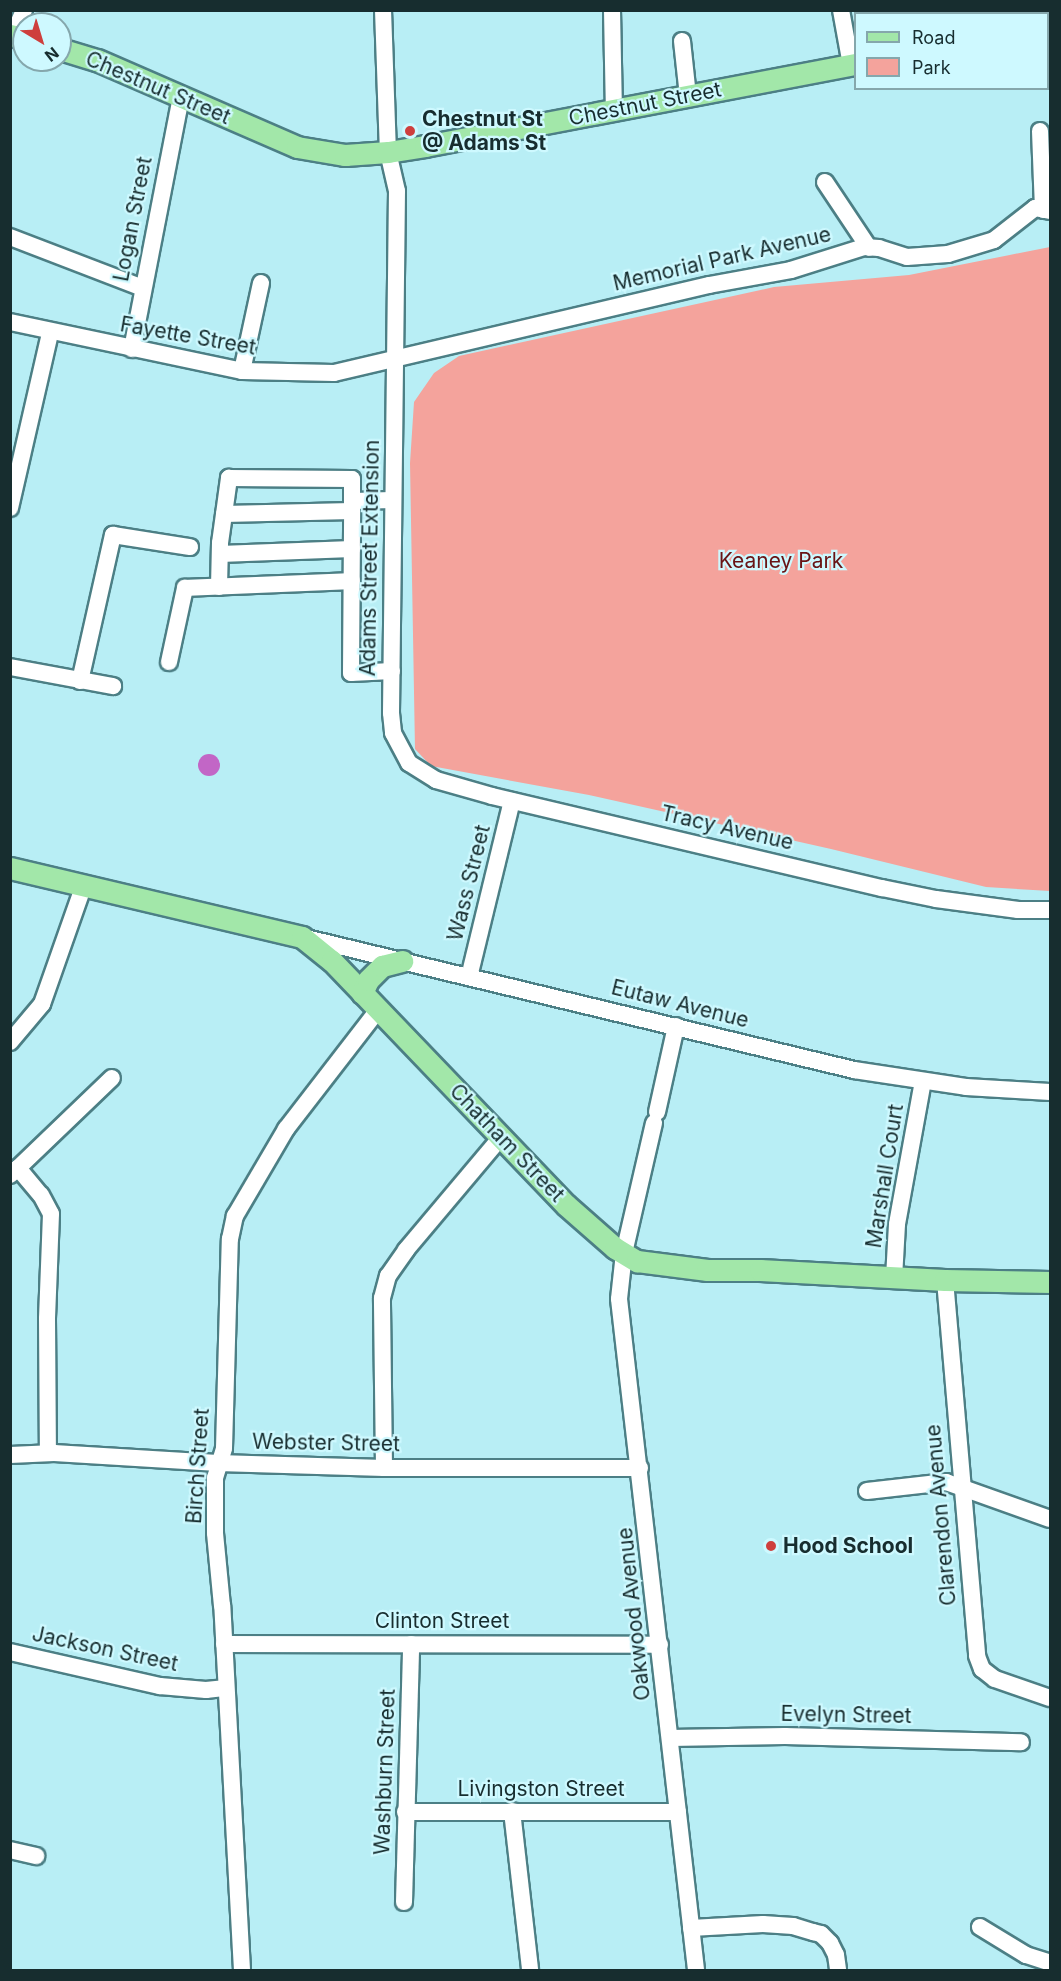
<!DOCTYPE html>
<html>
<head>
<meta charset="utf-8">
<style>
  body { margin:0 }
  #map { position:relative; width:1061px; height:1981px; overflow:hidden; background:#b8eef5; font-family:Inter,sans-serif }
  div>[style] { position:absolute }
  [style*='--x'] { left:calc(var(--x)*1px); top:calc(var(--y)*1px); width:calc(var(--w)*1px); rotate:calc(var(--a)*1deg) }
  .green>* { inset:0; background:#f4a39c }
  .water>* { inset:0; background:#c266c6 }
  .round { border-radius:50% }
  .roads { filter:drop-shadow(2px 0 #4c7f85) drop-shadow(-2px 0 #4c7f85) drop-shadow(0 2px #4c7f85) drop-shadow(0 -2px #4c7f85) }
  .minor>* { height:16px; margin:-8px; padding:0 8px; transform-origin:8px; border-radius:8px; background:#fff }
  .major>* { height:21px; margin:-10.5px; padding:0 10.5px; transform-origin:10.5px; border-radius:10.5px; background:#a2e7a9 }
  .dots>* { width:16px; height:16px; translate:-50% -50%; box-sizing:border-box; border:3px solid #cef9ff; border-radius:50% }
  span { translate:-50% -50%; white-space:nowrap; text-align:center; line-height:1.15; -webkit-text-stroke:4.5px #cef9ff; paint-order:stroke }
  .street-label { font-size:21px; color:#172d2f }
  .poi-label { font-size:21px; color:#172d2f; font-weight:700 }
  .left { translate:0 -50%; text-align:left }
  .park-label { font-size:21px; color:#691415 }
  .frame { position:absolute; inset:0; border:12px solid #172d2f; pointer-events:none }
  .legend { position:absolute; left:854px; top:12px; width:195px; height:78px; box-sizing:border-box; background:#cef9ff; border:2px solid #85a7ac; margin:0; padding:8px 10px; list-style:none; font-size:18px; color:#172d2f }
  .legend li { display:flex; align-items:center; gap:12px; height:30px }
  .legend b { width:30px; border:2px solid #85a7ac }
  .north { position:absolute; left:12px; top:12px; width:60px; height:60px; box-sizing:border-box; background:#cef9ff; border:2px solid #85a7ac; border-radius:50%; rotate:142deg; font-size:16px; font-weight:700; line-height:24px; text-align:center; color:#172d2f }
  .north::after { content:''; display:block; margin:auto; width:21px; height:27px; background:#ce3f3d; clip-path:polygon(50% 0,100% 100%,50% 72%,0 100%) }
</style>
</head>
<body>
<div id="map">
  <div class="green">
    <i style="clip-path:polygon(1050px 247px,1050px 891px,986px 887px,831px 849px,589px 795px,431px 766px,415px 749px,410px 463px,414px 402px,434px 373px,459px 356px,774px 287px,909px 275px)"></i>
  </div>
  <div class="water">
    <i class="round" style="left:198px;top:754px;width:22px;height:22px"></i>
  </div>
  <div class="roads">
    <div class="minor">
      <i style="--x:383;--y:10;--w:142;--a:88"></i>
      <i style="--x:388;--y:152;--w:40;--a:77"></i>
      <i style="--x:397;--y:191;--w:522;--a:90.66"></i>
      <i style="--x:391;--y:713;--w:20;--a:84"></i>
      <i style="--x:393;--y:733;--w:34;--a:62"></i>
      <i style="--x:409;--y:763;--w:32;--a:32"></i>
      <i style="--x:436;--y:780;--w:58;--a:15.9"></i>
      <i style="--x:492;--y:796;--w:401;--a:13.3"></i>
      <i style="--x:882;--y:888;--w:55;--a:11.5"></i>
      <i style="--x:936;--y:899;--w:83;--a:7.6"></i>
      <i style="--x:1018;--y:910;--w:32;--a:0"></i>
      <i style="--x:612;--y:10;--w:100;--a:88.9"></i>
      <i style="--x:841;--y:10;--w:56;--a:79.7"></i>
      <i style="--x:13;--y:35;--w:27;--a:-66"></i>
      <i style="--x:682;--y:41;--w:55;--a:83.8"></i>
      <i style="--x:1040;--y:131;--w:79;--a:87.8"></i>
      <i style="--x:825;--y:182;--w:79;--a:56.3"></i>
      <i style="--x:10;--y:237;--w:142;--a:21"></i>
      <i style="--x:10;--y:322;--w:237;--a:11.9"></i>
      <i style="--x:242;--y:371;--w:92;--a:1.2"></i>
      <i style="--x:334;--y:373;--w:385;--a:-13.2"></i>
      <i style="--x:709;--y:285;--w:83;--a:-10.4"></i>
      <i style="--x:791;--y:270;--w:77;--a:-17.5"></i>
      <i style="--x:864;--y:247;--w:15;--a:4"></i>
      <i style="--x:879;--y:248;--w:29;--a:18"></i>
      <i style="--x:907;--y:257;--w:41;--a:-4.2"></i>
      <i style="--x:948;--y:254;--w:48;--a:-16.9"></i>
      <i style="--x:994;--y:240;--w:52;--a:-38"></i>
      <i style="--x:1035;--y:208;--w:15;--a:11"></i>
      <i style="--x:132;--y:349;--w:257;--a:-79"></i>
      <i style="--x:242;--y:371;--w:90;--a:-77.8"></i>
      <i style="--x:10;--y:508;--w:180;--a:-77.1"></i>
      <i style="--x:224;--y:514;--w:128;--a:-1.3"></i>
      <i style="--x:220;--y:554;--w:132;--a:-2.2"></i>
      <i style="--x:219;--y:587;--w:44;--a:-88.7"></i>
      <i style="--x:220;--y:543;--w:66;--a:-82.1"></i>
      <i style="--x:229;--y:478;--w:123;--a:0.5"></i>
      <i style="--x:352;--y:479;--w:22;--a:90"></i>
      <i style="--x:169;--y:662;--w:76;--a:-77.8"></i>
      <i style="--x:185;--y:588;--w:167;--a:-2.4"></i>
      <i style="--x:10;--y:667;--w:105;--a:10.5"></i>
      <i style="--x:392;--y:671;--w:41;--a:177.2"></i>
      <i style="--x:351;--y:673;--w:162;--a:-89.6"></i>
      <i style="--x:352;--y:511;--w:10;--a:-90"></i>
      <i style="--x:352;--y:501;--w:41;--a:-1.4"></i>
      <i style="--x:80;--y:681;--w:150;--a:-77.3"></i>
      <i style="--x:113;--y:535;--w:78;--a:8.9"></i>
      <i style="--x:306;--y:938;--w:564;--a:13.54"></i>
      <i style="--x:854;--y:1070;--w:113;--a:8.6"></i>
      <i style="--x:966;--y:1087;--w:84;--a:3.4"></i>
      <i style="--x:469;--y:977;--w:181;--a:-76.3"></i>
      <i style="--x:10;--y:1042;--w:50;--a:-49.9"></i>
      <i style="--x:42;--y:1004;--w:126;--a:-70.6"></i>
      <i style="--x:657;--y:1112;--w:88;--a:-77.5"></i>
      <i style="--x:654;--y:1123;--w:133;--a:103"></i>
      <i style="--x:624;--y:1253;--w:46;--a:96.2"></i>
      <i style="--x:619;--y:1299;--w:675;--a:83.45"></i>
      <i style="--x:18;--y:1168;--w:130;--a:-43.8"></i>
      <i style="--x:10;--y:1175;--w:11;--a:-41"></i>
      <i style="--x:18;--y:1168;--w:35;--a:50"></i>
      <i style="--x:41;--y:1195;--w:21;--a:62"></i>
      <i style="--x:51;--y:1214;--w:105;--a:92.2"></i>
      <i style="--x:47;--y:1319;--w:134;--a:89.6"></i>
      <i style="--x:894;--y:1278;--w:54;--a:-86.8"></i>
      <i style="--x:897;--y:1224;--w:145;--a:-79.7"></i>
      <i style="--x:945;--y:1280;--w:377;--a:85.1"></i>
      <i style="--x:977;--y:1656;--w:14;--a:69"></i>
      <i style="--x:982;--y:1669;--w:16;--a:38"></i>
      <i style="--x:995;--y:1679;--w:58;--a:19.1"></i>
      <i style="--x:10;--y:1455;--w:44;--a:-2.6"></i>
      <i style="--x:54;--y:1453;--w:164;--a:3.5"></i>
      <i style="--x:218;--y:1463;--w:166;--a:1.7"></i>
      <i style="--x:384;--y:1468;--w:256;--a:0"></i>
      <i style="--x:384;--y:1468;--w:170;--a:-90.7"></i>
      <i style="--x:382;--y:1298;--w:23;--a:-75"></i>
      <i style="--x:388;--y:1276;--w:32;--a:-55"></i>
      <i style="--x:406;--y:1250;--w:148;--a:-49.9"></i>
      <i style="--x:867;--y:1491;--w:80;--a:-6.5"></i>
      <i style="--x:946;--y:1482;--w:110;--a:19.6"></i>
      <i style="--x:224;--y:1644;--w:436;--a:0.1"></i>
      <i style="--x:10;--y:1652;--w:154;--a:12.8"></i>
      <i style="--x:160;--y:1686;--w:46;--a:5"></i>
      <i style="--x:206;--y:1690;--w:20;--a:-6"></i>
      <i style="--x:670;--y:1738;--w:115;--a:-1"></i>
      <i style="--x:785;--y:1736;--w:236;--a:1.5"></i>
      <i style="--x:512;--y:1811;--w:160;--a:83.5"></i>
      <i style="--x:405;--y:1812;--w:273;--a:0"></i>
      <i style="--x:10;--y:1850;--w:27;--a:13"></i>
      <i style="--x:404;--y:1902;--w:258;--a:-88.4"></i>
      <i style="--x:980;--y:1927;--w:54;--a:31.3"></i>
      <i style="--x:1026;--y:1955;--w:25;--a:18"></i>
      <i style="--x:691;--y:1928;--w:72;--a:-3.2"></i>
      <i style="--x:763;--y:1924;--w:30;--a:4"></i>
      <i style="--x:793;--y:1926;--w:21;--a:17"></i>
      <i style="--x:813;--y:1932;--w:8;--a:14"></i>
      <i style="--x:821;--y:1934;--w:13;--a:45"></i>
      <i style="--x:830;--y:1943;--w:13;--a:63"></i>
      <i style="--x:836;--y:1955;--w:15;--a:82"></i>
      <i style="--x:242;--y:1970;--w:365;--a:-93.1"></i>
      <i style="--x:222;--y:1606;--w:73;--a:-95.5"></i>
      <i style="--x:215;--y:1533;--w:55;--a:-90"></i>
      <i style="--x:215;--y:1478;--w:31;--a:-73"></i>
      <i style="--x:224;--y:1448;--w:209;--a:-88.4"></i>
      <i style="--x:230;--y:1239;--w:24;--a:-78"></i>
      <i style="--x:235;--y:1216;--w:101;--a:-59.6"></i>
      <i style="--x:286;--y:1129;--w:150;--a:-52.3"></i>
    </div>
    <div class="major">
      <i style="--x:1048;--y:27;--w:2;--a:0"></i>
      <i style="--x:10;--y:35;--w:14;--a:12"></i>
      <i style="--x:60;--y:49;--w:39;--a:17"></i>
      <i style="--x:97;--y:60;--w:218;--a:23.5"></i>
      <i style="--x:297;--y:147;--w:49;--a:9.5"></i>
      <i style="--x:345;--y:155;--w:43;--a:-4"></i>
      <i style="--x:388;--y:152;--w:37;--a:-9"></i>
      <i style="--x:425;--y:146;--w:439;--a:-10.8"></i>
      <i style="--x:10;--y:868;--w:300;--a:13.3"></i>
      <i style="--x:302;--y:937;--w:38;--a:39"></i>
      <i style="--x:332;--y:961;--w:338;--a:46.2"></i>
      <i style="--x:566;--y:1205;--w:65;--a:41.3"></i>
      <i style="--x:615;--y:1248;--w:26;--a:31"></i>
      <i style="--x:637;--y:1261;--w:71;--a:7.3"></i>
      <i style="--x:707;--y:1270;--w:53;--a:0"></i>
      <i style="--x:760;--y:1270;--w:185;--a:3.1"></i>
      <i style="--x:945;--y:1280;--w:105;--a:1.1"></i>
      <i style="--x:362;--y:993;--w:14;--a:-65"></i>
      <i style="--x:368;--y:980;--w:20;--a:-45"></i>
      <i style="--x:382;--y:966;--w:21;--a:-14"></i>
    </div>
  </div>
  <div class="dots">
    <i style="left:410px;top:131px;background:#ce3f3d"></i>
    <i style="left:771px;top:1546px;background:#ce3f3d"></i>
  </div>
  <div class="street-label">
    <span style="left:158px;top:88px;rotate:23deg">Chestnut Street</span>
    <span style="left:645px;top:104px;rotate:-11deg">Chestnut Street</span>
    <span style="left:133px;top:219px;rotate:-79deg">Logan Street</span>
    <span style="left:722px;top:259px;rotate:-13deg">Memorial Park Avenue</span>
    <span style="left:188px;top:336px;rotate:10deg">Fayette Street</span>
    <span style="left:370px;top:558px;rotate:-89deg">Adams Street Extension</span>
    <span style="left:727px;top:828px;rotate:13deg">Tracy Avenue</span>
    <span style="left:469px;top:883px;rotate:-76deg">Wass Street</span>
    <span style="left:680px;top:1004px;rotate:14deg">Eutaw Avenue</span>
    <span style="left:507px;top:1143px;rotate:46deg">Chatham Street</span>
    <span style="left:885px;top:1176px;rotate:-81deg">Marshall Court</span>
    <span style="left:326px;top:1443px;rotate:1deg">Webster Street</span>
    <span style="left:198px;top:1466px;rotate:-86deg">Birch Street</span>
    <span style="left:941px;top:1515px;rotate:-95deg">Clarendon Avenue</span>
    <span style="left:634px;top:1614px;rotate:-96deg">Oakwood Avenue</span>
    <span style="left:442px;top:1621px">Clinton Street</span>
    <span style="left:105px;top:1649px;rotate:12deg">Jackson Street</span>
    <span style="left:846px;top:1715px;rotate:1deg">Evelyn Street</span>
    <span style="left:385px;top:1772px;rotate:-88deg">Washburn Street</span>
    <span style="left:541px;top:1789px">Livingston Street</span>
  </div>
  <div class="poi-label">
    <span class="left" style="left:422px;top:131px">Chestnut St<br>@ Adams St</span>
    <span class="left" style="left:783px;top:1546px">Hood School</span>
  </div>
  <div class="park-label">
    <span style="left:781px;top:561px">Keaney Park</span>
  </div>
  <div class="frame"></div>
  <ul class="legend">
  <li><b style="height:8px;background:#a2e7a9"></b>Road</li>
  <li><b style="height:16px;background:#f4a39c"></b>Park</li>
  </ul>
  <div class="north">N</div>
</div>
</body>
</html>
